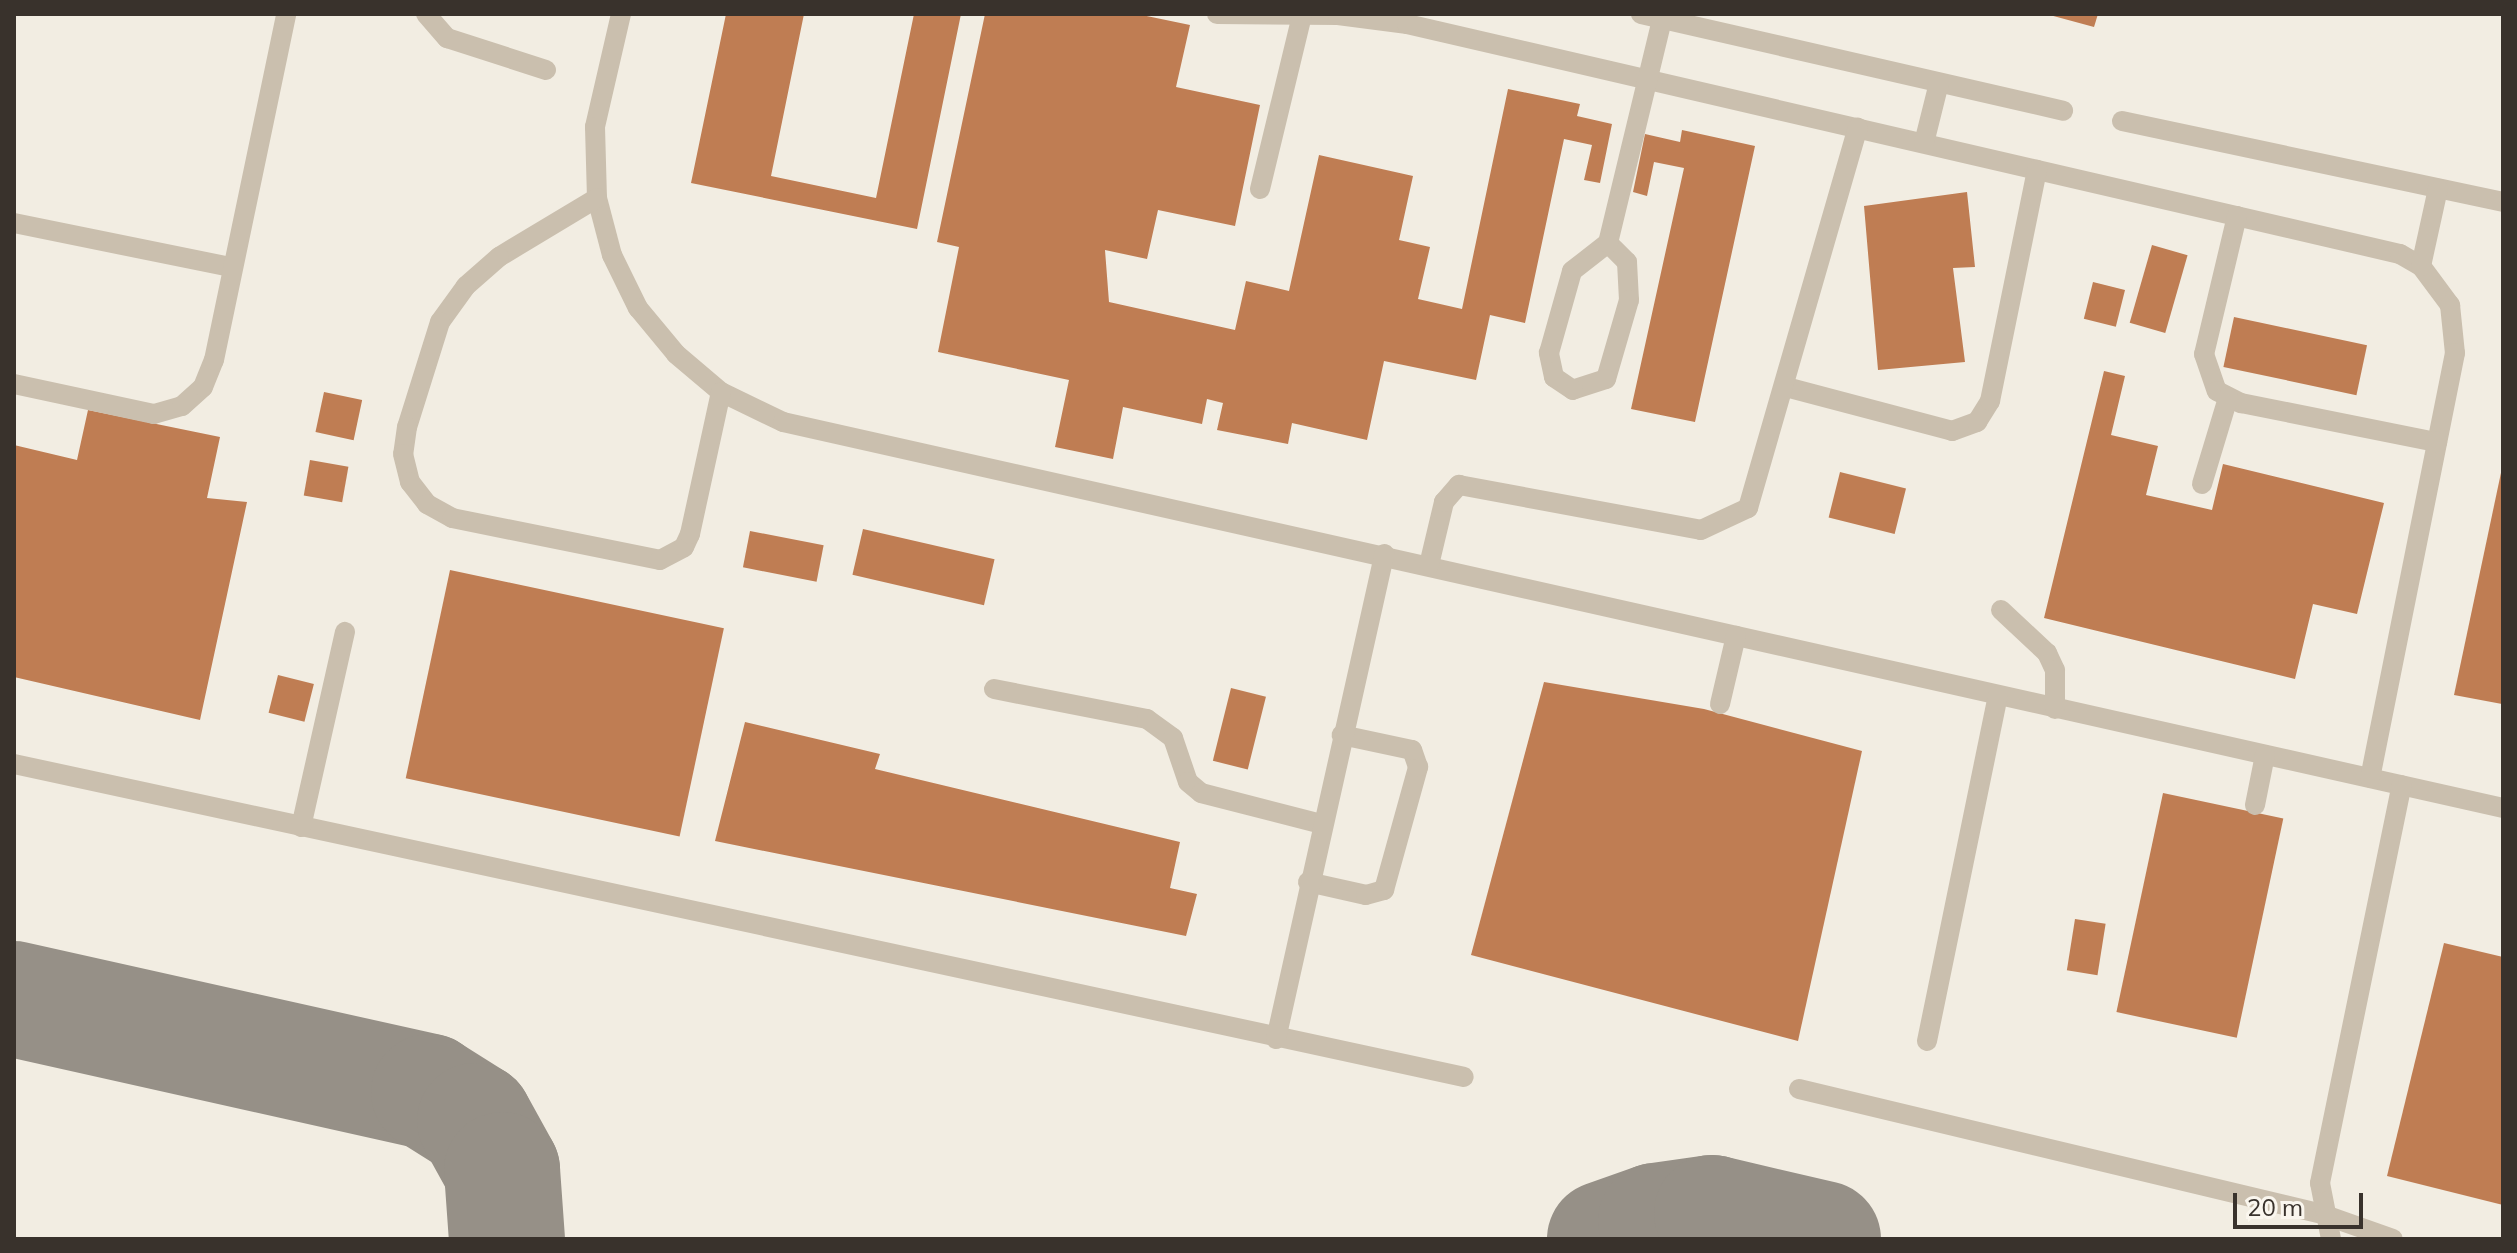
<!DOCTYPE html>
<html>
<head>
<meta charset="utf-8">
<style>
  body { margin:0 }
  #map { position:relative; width:2517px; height:1253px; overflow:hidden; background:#f2ede2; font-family:Mulish,sans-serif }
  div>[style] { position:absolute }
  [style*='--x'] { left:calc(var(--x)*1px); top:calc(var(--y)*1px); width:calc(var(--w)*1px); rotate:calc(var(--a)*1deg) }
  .taxiway>* { height:116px; margin:-58px; padding:0 58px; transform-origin:58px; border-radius:58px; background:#969087 }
  .building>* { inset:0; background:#bf7d53; transform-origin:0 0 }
  .minor>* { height:20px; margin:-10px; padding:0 10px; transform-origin:10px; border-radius:10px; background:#cabfae }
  span { translate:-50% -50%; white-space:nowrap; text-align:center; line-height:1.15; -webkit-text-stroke:8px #faf6ee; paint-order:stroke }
  .frame { position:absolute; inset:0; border:16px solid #39322c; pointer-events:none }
  .scale { position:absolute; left:2233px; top:1193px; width:130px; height:36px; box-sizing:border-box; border:4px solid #39322c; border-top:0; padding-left:10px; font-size:24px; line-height:28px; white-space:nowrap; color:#39322c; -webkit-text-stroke:6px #faf6ee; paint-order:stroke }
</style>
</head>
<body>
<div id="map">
  <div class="taxiway">
    <i style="--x:14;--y:999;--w:425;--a:12.6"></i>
    <i style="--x:429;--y:1092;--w:54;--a:32.2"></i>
    <i style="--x:475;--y:1121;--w:56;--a:61.1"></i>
    <i style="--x:502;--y:1170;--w:69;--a:85.9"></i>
    <i style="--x:1605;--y:1239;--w:54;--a:-19.4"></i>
    <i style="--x:1656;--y:1221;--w:57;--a:-8.1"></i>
    <i style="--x:1712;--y:1213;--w:114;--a:13.2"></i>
  </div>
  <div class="building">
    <i style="clip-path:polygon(726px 14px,804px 14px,771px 176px,876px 198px,914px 14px,961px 14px,917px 229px,691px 183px)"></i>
    <i style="clip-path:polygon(985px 14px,1137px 14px,1190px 25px,1176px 87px,1260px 105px,1235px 226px,1158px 210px,1147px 259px,1105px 250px,1109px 302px,1235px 330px,1246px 281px,1289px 291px,1319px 155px,1413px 176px,1399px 240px,1430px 247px,1418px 299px,1462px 309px,1508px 89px,1580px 104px,1577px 116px,1612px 124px,1600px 183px,1584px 180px,1592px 145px,1564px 139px,1525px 323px,1490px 315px,1476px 380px,1384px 361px,1367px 440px,1292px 423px,1288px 444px,1217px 430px,1223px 403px,1207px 399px,1202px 424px,1123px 407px,1113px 459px,1055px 447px,1069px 380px,938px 352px,959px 247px,937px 242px)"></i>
    <i style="clip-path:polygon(2046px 14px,2098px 14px,2094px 27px)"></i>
    <i style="clip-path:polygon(1682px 130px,1755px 146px,1695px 422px,1631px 409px,1684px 168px,1654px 162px,1647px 196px,1633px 192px,1645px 134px,1680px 142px)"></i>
    <i style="clip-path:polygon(1967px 192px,1975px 267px,1953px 268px,1965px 362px,1878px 370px,1864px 206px)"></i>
    <i style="left:2152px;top:245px;width:37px;height:81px;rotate:16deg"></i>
    <i style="left:2093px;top:282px;width:33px;height:38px;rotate:14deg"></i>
    <i style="left:2234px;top:317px;width:136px;height:51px;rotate:12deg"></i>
    <i style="clip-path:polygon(2104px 371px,2125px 376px,2111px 435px,2158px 446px,2146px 495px,2212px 510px,2223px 464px,2384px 503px,2357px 614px,2313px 604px,2295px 679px,2044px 618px)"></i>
    <i style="left:324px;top:392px;width:39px;height:41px;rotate:12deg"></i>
    <i style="clip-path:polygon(88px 410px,220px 437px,207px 498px,247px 502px,200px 720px,14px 677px,14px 445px,77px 460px)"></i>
    <i style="left:310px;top:460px;width:39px;height:36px;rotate:10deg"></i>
    <i style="clip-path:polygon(2502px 468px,2503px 468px,2502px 704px,2454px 695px)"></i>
    <i style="left:1840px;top:472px;width:68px;height:47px;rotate:14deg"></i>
    <i style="left:863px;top:529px;width:135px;height:47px;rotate:13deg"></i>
    <i style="left:750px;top:531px;width:75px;height:37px;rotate:11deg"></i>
    <i style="left:450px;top:570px;width:280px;height:213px;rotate:12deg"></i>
    <i style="left:278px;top:675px;width:37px;height:39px;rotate:14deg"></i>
    <i style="clip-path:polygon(1544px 682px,1704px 709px,1862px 751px,1798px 1041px,1471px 955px)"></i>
    <i style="left:1231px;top:688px;width:36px;height:75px;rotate:14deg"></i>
    <i style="clip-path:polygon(745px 722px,880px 754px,875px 769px,1180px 842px,1170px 888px,1197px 894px,1186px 936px,715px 841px)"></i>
    <i style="left:2163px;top:793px;width:123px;height:224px;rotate:12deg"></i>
    <i style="left:2075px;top:919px;width:31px;height:52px;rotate:9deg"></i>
    <i style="clip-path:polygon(2444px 943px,2503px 957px,2503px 1205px,2387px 1176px)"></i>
  </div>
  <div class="minor">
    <i style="--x:426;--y:14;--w:32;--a:49"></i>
    <i style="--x:447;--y:38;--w:104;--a:17.9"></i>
    <i style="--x:621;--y:14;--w:116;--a:103"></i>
    <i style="--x:595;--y:127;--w:71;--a:88.4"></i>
    <i style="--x:597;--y:198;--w:59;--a:75.3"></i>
    <i style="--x:612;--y:255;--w:59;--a:63.9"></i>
    <i style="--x:638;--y:308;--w:60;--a:50.4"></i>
    <i style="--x:676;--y:354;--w:59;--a:40.2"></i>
    <i style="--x:721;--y:392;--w:69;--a:25.8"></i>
    <i style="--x:783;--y:422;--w:1763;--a:12.65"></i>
    <i style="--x:1217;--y:14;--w:121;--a:0.5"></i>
    <i style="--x:1338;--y:15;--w:70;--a:7.4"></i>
    <i style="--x:1407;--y:24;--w:1019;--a:13.04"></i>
    <i style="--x:2400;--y:254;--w:24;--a:30"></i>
    <i style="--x:2421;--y:266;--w:49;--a:53.4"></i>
    <i style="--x:2450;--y:305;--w:48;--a:84.1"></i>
    <i style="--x:2455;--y:353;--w:433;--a:101.3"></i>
    <i style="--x:1641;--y:14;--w:433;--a:12.9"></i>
    <i style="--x:2122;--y:121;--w:390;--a:12"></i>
    <i style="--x:1924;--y:143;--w:62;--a:-76"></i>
    <i style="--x:1260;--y:189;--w:179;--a:-76.4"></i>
    <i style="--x:597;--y:198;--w:114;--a:149"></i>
    <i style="--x:499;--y:257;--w:44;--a:138.7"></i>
    <i style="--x:466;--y:286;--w:44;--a:125.8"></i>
    <i style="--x:440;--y:322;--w:110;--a:107.4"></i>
    <i style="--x:407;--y:427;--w:27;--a:98"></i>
    <i style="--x:403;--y:454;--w:29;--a:76"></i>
    <i style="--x:410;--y:482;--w:28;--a:52"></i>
    <i style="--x:427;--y:504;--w:29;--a:29"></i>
    <i style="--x:452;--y:518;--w:212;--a:11.4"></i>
    <i style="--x:660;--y:560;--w:27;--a:-28"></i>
    <i style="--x:684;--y:547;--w:14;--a:-65"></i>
    <i style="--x:690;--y:534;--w:145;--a:-77.7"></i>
    <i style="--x:2237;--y:216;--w:142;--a:103.4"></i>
    <i style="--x:2204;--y:354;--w:39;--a:71"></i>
    <i style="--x:2217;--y:391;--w:27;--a:27"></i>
    <i style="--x:2241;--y:403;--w:200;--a:11.3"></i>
    <i style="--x:14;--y:223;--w:221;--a:11.5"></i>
    <i style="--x:1608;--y:243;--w:27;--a:45"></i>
    <i style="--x:1627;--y:262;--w:38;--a:87"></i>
    <i style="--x:1629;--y:300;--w:82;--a:106.2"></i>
    <i style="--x:1606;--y:379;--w:35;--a:162"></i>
    <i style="--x:1573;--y:390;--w:23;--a:-146"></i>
    <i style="--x:1554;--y:377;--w:25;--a:-102"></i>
    <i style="--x:1549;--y:353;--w:85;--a:-74.3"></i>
    <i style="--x:1572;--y:271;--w:46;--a:-37.9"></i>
    <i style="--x:1608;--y:243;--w:230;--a:-76.4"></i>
    <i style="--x:2421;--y:266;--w:79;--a:-77.6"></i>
    <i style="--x:14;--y:384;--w:143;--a:12.1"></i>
    <i style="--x:154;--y:414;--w:29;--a:-16"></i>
    <i style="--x:182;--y:406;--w:28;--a:-42"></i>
    <i style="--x:203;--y:387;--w:29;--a:-68"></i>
    <i style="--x:214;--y:360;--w:353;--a:-78.2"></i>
    <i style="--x:1786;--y:387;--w:172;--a:14.8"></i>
    <i style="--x:1952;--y:431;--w:27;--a:-20"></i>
    <i style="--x:1977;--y:422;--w:25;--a:-58"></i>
    <i style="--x:1990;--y:401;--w:236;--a:-78.5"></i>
    <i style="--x:2202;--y:484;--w:90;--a:-73.2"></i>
    <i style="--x:1429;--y:565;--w:65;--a:-76.6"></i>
    <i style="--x:1444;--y:502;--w:23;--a:-49"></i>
    <i style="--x:1459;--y:485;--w:246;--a:10.5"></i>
    <i style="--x:1701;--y:530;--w:52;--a:-25.1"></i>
    <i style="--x:1748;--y:508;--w:396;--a:-73.9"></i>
    <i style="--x:2001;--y:610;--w:63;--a:43.1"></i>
    <i style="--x:2047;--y:653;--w:19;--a:65"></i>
    <i style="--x:2055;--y:670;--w:39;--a:90"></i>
    <i style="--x:994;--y:689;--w:156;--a:11.1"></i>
    <i style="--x:1147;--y:719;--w:32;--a:36"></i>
    <i style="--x:1173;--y:738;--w:46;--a:71.2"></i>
    <i style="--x:1188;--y:782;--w:17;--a:40"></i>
    <i style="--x:1201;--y:793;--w:125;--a:14.4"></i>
    <i style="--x:1720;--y:704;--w:70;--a:-76.8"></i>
    <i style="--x:14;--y:764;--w:1483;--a:12.18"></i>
    <i style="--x:2255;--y:805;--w:51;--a:-78.7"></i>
    <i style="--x:301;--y:827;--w:200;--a:-77.3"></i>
    <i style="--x:1308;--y:882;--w:59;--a:12.6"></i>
    <i style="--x:1366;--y:895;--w:19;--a:-16"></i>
    <i style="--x:1384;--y:890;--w:128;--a:-74.5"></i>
    <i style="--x:1418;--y:767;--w:18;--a:-109"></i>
    <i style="--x:1412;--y:750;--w:72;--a:-167.9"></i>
    <i style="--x:1276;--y:1039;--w:497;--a:-77.4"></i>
    <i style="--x:1927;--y:1041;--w:352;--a:-78.4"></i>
    <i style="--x:1799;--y:1089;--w:538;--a:13.44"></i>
    <i style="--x:2322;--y:1214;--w:75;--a:19.4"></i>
    <i style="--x:2331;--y:1239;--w:57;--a:-101.1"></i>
    <i style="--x:2320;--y:1183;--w:406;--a:-78.4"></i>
  </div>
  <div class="frame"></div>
  <div class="scale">20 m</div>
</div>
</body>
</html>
